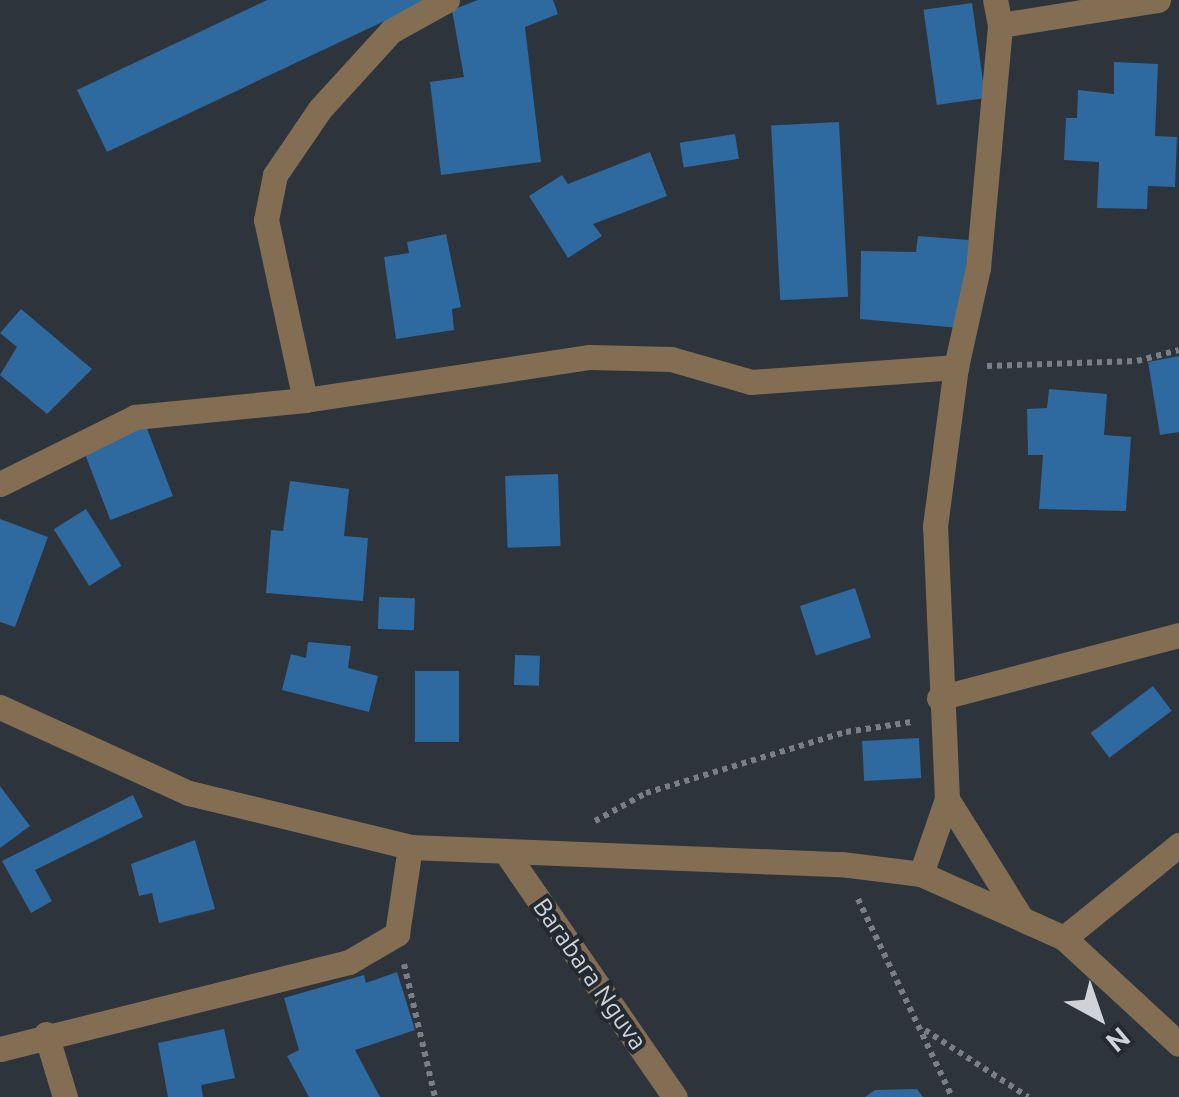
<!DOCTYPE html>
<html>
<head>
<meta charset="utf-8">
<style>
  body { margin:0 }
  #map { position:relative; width:1179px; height:1097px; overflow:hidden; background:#2d343b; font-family:Ubuntu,sans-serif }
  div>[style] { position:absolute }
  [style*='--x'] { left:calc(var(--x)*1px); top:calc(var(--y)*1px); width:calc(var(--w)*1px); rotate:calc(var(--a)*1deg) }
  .building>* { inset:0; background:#2e69a0; transform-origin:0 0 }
  .path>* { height:6px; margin-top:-3px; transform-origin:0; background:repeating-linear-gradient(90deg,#797f85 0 5px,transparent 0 10px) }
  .minor>* { height:25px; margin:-12.5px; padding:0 12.5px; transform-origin:12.5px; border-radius:12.5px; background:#846e53 }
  span { translate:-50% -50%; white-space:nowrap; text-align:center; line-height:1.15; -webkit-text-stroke:8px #232a31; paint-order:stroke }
  .street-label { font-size:25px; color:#cfd3d8 }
  .north { position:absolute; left:1049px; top:967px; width:100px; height:100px; -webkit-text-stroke:8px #232a31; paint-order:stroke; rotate:140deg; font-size:28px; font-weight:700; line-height:40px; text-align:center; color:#cfd3d8 }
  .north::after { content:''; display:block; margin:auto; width:35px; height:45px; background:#cfd3d8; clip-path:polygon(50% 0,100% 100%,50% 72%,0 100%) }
</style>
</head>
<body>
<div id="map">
  <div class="building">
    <i style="clip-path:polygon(267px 0,429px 0,107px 152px,77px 90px)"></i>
    <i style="clip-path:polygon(478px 0,553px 0,558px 14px,525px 27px,541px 162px,441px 175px,430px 82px,464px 77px,452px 10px)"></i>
    <i style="left:972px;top:3px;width:96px;height:49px;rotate:82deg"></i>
    <i style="clip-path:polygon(1114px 62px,1158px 64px,1155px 136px,1177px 137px,1175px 187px,1148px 186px,1147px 209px,1097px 208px,1099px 162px,1064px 160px,1066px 118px,1077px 118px,1078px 90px,1114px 94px)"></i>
    <i style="left:839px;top:122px;width:175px;height:68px;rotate:87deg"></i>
    <i style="left:735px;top:134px;width:25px;height:56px;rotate:81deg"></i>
    <i style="clip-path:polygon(650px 152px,667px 196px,593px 224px,602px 236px,568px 258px,529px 196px,562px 175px,568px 184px)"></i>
    <i style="clip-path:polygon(446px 234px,461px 307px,452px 309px,454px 330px,396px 339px,384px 257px,409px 253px,407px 242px)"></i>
    <i style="clip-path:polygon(918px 236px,969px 240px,960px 328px,860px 319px,861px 251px,916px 252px)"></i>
    <i style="clip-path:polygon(21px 309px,92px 369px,47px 414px,0 375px,17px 347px,0 333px)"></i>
    <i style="clip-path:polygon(1179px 356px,1179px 432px,1160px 435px,1148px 362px)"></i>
    <i style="clip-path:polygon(1049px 389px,1107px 394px,1104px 435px,1131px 437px,1126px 511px,1039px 509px,1043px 455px,1028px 455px,1027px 409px,1047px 408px)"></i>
    <i style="left:146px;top:426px;width:75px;height:67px;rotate:69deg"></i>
    <i style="left:558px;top:474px;width:72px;height:53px;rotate:88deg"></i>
    <i style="clip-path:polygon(290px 481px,349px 489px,344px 536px,368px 538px,363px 601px,266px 593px,271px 530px,283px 531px)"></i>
    <i style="left:86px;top:509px;width:67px;height:38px;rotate:58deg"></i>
    <i style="clip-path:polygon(0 519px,48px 537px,15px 627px,0 622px)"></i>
    <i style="left:855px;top:588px;width:52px;height:58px;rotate:72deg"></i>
    <i style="left:379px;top:597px;width:36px;height:32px;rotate:2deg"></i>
    <i style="clip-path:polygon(308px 642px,351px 646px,348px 668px,378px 676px,369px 712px,282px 690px,291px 654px,306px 658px)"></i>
    <i style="left:515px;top:655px;width:25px;height:30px;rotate:2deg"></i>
    <i style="left:415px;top:671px;width:44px;height:71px"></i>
    <i style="left:1153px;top:686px;width:31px;height:78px;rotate:53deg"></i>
    <i style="left:919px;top:738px;width:40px;height:57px;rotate:87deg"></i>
    <i style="clip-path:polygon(0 786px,30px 826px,0 848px)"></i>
    <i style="clip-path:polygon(133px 795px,143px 817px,35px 870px,52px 901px,31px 913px,2px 861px)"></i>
    <i style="clip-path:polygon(195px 840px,215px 909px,159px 923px,152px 893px,139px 896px,131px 864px)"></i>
    <i style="clip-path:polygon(397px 972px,415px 1030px,355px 1050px,380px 1097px,309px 1097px,287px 1056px,299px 1050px,284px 998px,364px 975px,366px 983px)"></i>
    <i style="clip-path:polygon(224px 1029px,235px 1078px,201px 1085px,203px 1097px,168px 1097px,158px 1043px)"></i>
    <i style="clip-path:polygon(917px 1089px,923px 1097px,865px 1097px,875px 1090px)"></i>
  </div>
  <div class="path">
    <i style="--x:987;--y:366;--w:150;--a:-1.9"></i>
    <i style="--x:1137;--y:361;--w:43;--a:-14.7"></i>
    <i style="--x:595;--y:821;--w:58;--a:-28.8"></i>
    <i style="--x:646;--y:793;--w:209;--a:-17"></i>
    <i style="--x:846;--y:732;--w:66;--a:-8.7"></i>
    <i style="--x:858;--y:899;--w:219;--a:64.6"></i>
    <i style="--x:404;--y:964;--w:137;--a:76.9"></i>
    <i style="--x:925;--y:1030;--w:123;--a:33"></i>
  </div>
  <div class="minor">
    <i style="--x:1000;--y:25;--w:160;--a:-9"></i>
    <i style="--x:305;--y:400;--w:184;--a:-102.2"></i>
    <i style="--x:266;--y:220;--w:46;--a:-78.7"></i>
    <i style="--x:275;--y:175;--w:80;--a:-55.7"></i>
    <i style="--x:320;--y:109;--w:105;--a:-47.7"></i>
    <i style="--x:391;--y:31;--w:64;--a:-29"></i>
    <i style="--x:0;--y:484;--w:151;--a:-26.4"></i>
    <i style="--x:135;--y:417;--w:171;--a:-5.7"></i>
    <i style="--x:305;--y:400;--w:288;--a:-8.6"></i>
    <i style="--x:590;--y:357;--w:81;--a:1.4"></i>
    <i style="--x:671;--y:359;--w:83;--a:16"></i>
    <i style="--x:751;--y:382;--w:206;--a:-4.2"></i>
    <i style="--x:939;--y:698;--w:248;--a:-14.7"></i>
    <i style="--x:0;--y:707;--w:208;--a:24.5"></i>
    <i style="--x:189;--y:793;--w:228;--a:13.7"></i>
    <i style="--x:410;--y:847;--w:431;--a:2.3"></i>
    <i style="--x:841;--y:864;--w:81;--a:7.1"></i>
    <i style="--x:921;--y:874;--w:157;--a:24.1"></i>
    <i style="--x:1064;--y:938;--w:156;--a:42.7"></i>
    <i style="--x:947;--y:799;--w:140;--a:58.1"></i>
    <i style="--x:505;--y:851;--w:299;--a:55.4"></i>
    <i style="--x:921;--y:874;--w:79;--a:-70.9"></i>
    <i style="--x:947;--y:799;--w:273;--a:-92.5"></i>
    <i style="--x:935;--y:526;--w:160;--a:-82.5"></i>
    <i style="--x:956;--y:367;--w:101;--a:-77.5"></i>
    <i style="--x:978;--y:268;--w:244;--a:-84.8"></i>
    <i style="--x:1000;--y:25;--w:25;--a:-101"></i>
    <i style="--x:1064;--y:938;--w:148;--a:-39"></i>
    <i style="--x:46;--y:1034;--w:66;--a:73.2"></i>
    <i style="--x:0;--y:1049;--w:360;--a:-14"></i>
    <i style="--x:349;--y:962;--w:56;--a:-30.3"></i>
    <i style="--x:397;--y:934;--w:88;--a:-81.5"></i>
  </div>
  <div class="street-label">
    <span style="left:590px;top:974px;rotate:55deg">Barabara Nguva</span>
  </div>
  <div class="north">N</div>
</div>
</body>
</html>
